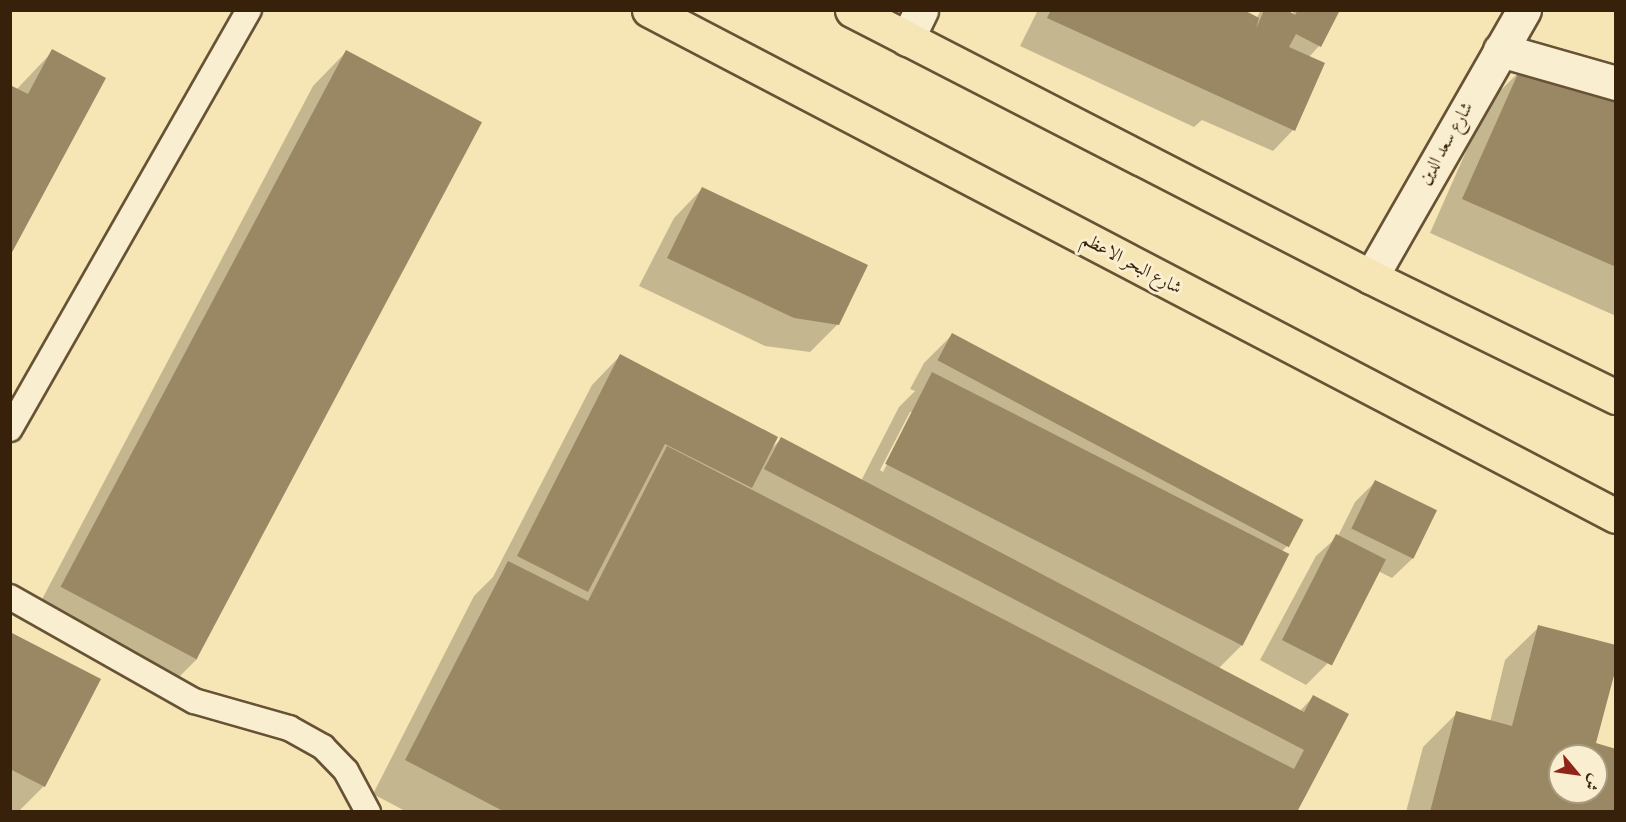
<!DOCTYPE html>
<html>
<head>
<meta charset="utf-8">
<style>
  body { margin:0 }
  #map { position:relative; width:1626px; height:822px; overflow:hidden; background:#f6e5b5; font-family:Vollkorn,Amiri,serif }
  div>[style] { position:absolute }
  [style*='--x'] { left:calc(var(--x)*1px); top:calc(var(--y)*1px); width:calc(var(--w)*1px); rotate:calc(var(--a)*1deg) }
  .shadow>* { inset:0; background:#0003 }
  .building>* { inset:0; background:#9a8763; transform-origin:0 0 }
  .roads { filter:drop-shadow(2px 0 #675235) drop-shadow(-2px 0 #675235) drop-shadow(0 2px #675235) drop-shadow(0 -2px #675235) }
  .service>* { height:24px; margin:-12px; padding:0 12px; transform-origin:12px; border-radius:12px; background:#f9eecf }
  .minor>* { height:33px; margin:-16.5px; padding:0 16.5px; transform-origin:16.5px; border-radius:16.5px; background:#f9eecf }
  .primary>* { height:33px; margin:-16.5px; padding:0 16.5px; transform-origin:16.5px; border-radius:16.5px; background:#f6e5b5 }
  span { translate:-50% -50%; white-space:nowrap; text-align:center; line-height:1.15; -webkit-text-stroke:6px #f9eecf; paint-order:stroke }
  .street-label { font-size:18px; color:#37210a }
  .frame { position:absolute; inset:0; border:12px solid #37210a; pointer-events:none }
  .north { position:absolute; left:1548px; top:744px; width:60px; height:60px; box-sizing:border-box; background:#f9eecf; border:2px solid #ab9c80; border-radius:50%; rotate:119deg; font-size:16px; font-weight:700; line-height:24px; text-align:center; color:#37210a }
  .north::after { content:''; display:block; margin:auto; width:21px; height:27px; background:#8f2418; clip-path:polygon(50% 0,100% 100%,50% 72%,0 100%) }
</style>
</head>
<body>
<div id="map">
  <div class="shadow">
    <i style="clip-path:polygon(1038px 10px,1240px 10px,1256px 19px,1261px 10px,1284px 10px,1292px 15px,1294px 10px,1338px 10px,1319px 46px,1309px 57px,1323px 63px,1293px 130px,1273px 151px,1202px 120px,1194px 127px,1020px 46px)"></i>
    <i style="clip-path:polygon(53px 51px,10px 253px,16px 90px)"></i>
    <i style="clip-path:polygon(346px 52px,197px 659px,164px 692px,30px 622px,313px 86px)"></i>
    <i style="clip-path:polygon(1520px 71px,1586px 81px,1616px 95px,1616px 316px,1430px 233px,1487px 104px)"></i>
    <i style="clip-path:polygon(702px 189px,838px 324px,810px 352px,765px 346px,639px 286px,674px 218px)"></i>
    <i style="clip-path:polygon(evenodd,952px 335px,1289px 544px,1282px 551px,1242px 645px,1218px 669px,1299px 712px,1313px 697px,1295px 812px,407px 812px,373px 794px,474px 596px,493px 577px,592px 385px,620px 356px,771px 449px,781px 439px,861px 481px,899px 407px,915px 391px,910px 389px,924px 363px,952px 335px,910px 412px,913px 412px,883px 472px,880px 470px,910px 412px)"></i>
    <i style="clip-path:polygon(1375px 482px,1413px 558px,1392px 578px,1378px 571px,1327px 664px,1306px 685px,1260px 660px,1316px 556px,1338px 536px,1355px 502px)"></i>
    <i style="clip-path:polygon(evenodd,1539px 627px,1594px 744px,1616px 812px,1406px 812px,1423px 747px,1457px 713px,1490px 722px,1505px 660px,1539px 627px,1560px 756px,1596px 756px,1596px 792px,1560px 792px,1560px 756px)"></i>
    <i style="clip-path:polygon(10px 634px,44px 786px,18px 812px,10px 812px)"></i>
  </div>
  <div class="building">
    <i style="clip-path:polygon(1051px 10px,1244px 10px,1259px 18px,1256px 29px,1264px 10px,1287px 10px,1295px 15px,1298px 10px,1340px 10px,1321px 47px,1296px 34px,1289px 47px,1325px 63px,1295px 131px,1047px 18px)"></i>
    <i style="clip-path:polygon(52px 49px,106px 78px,10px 256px,10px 85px,28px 94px)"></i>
    <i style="left:346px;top:50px;width:154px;height:608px;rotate:28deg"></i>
    <i style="clip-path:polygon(1520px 69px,1554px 74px,1579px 90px,1585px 79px,1616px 94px,1616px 267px,1462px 199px)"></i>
    <i style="clip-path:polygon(702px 187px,868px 265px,839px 325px,794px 318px,667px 258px)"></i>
    <i style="left:952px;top:333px;width:398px;height:31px;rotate:28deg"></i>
    <i style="clip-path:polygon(620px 354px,778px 437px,752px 488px,665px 444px,588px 592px,517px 556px)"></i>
    <i style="left:932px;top:372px;width:401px;height:103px;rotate:27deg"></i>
    <i style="clip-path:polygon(781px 437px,1304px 712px,1313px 695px,1349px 714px,1297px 812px,505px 812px,405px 760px,508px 561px,588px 601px,667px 446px,1294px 769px,1304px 750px,764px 469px)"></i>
    <i style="left:1375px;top:480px;width:69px;height:54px;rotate:26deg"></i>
    <i style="left:1336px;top:534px;width:56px;height:119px;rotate:27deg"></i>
    <i style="clip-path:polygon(evenodd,1538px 625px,1616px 645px,1616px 668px,1596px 743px,1616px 749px,1616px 812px,1430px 812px,1456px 711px,1512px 726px,1538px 625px,1560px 756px,1596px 756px,1596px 792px,1560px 792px,1560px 756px)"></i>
    <i style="clip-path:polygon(10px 632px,101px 679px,45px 787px,10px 769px)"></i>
  </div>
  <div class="roads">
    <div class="service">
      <i style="--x:10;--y:429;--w:482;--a:-60.3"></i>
      <i style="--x:10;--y:597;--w:211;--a:29.5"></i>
      <i style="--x:194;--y:701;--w:99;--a:15.9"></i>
      <i style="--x:289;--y:728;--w:39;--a:29"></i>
      <i style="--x:323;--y:747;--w:33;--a:46"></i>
      <i style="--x:346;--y:771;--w:47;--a:61.8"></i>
    </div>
    <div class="minor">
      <i style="--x:907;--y:39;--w:32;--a:-64"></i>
      <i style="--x:1500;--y:50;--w:121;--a:15.9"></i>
      <i style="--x:1371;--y:277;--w:308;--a:-60.2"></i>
    </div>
    <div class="primary">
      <i style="--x:649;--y:10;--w:1091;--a:27.62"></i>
      <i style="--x:852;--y:10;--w:584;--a:27.22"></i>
      <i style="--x:1371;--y:277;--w:273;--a:26.1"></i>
    </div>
  </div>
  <div class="street-label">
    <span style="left:1447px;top:144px;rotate:-60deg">شارع سعد الدين</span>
    <span style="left:1131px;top:265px;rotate:28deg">شارع البحر الاعظم</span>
  </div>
  <div class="frame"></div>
  <div class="north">ش</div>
</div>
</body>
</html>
